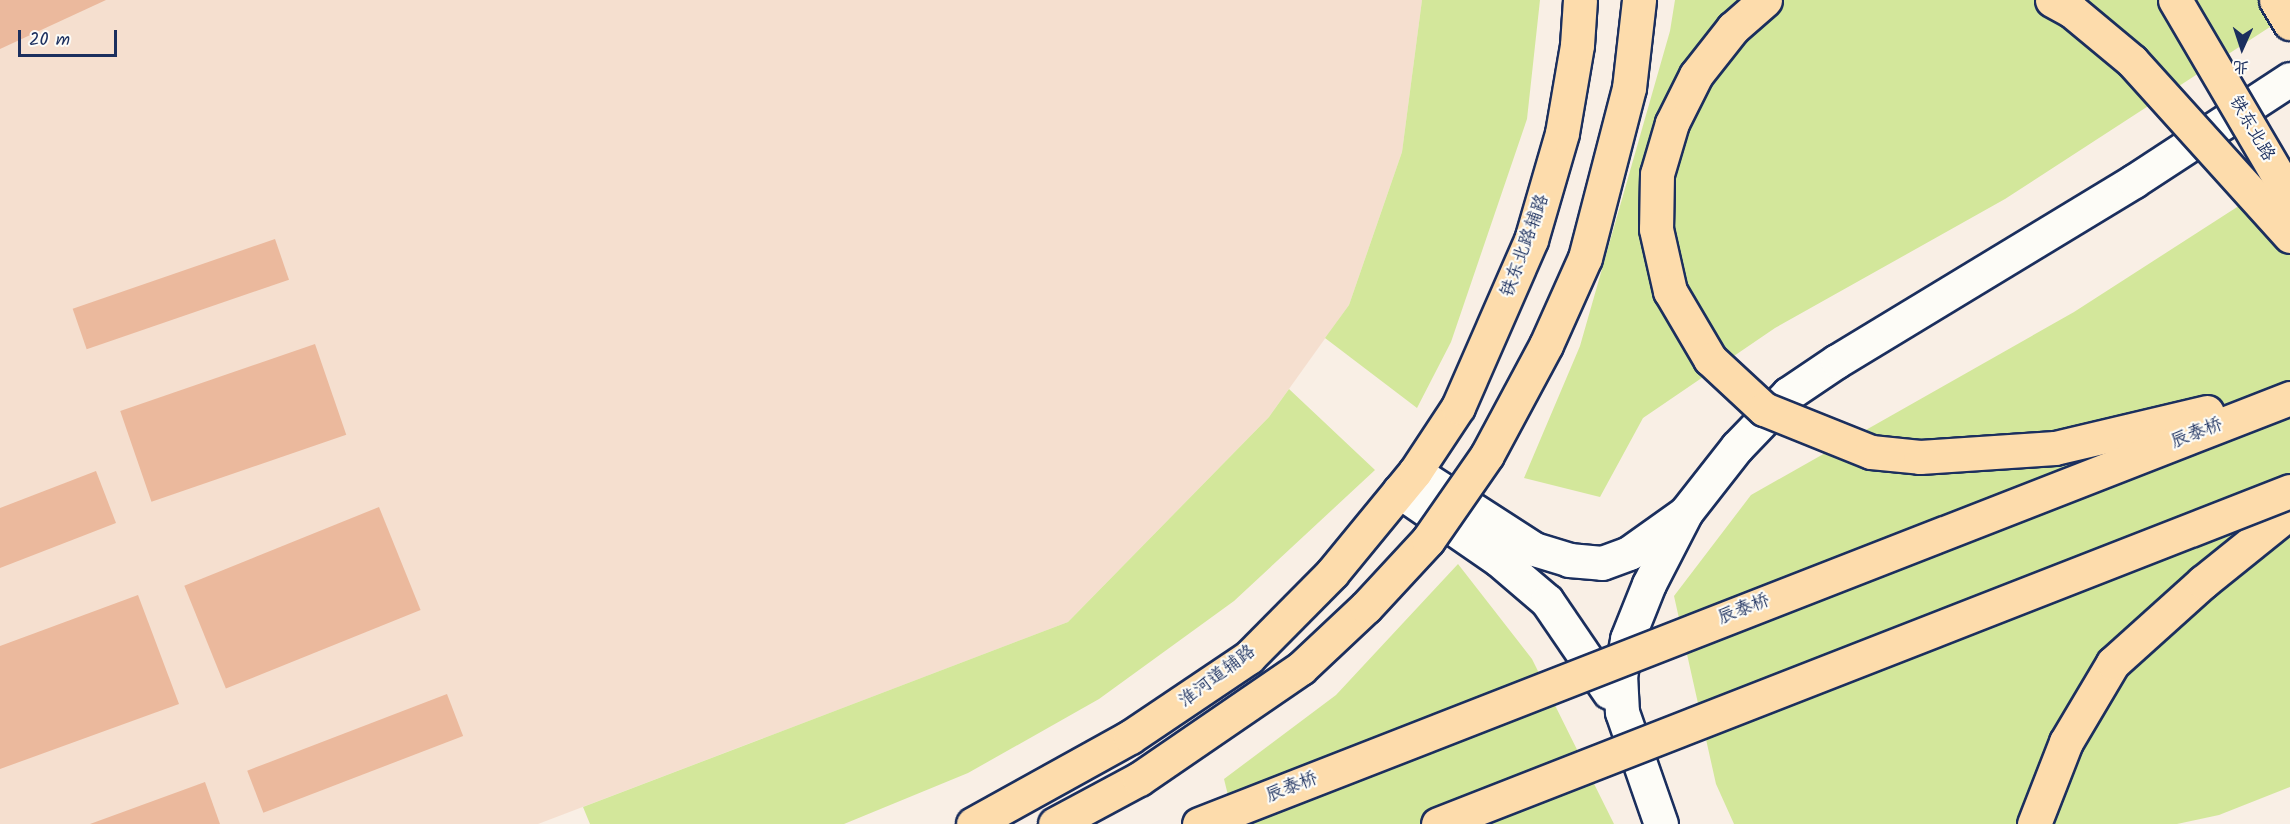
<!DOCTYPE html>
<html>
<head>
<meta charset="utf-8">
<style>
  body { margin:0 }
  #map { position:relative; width:2290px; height:824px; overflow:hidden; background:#f9efe5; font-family:Kalam,"LXGW WenKai TC",sans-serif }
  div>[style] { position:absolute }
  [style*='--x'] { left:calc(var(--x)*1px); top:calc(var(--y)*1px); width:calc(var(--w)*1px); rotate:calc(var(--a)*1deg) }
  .built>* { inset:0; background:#f5dfcf }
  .green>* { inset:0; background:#d3e79b }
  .building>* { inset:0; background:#ebb99d; transform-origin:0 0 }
  .roads { filter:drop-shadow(2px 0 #1b2f5e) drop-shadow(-2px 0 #1b2f5e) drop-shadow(0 2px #1b2f5e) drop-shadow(0 -2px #1b2f5e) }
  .minor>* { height:33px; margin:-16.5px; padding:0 16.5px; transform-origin:16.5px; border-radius:16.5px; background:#fdfcf7 }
  .major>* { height:33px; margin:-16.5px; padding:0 16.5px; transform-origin:16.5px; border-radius:16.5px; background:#fddcac }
  .highway>* { height:33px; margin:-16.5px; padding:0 16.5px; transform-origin:16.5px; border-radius:16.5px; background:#fddcac }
  .bridges { filter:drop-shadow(2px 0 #1b2f5e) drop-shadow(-2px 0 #1b2f5e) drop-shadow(0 2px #1b2f5e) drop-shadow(0 -2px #1b2f5e) }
  .highway-bridge>* { height:33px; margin:-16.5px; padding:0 16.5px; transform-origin:16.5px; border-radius:16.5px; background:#fddcac }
  span { translate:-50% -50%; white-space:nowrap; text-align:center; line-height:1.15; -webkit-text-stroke:4.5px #fdfcf7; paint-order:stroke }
  .street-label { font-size:18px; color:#1b2f5e }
  .north { position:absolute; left:2212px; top:18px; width:60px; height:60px; -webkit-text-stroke:4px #fdfcf7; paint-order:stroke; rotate:183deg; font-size:16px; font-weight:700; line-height:24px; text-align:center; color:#1b2f5e }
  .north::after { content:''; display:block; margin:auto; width:21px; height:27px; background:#1b2f5e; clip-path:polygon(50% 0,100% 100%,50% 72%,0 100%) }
  .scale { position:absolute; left:18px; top:30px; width:99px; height:27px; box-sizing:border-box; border:3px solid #1b2f5e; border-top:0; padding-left:8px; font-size:18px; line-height:21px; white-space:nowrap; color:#1b2f5e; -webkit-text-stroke:4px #fdfcf7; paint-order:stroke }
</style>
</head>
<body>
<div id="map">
  <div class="built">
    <i style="clip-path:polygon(0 0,1422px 0,1402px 152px,1349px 305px,1269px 417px,1068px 622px,538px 824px,0 824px)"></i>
  </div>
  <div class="green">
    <i style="clip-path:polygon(1422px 0,1540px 0,1527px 119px,1451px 342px,1417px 408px,1325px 338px,1349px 305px,1402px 152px)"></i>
    <i style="clip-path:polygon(1675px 0,2290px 0,2290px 14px,2005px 199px,1775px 328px,1643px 418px,1600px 497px,1524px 478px,1580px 346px,1670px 31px)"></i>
    <i style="clip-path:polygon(2290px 173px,2290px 787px,2219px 815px,2177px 824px,1734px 824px,1716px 784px,1674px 596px,1751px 495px,2074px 312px)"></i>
    <i style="clip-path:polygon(1289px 389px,1375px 470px,1234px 601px,1099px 699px,968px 773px,844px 824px,590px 824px,583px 807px,1068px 622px,1269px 417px)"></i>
    <i style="clip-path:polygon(1458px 564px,1532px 659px,1614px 824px,1235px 824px,1224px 779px,1336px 695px)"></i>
  </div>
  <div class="building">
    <i style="clip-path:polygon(0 0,106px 0,0 49px)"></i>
    <i style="left:275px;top:239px;width:43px;height:214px;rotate:71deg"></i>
    <i style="left:315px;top:344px;width:96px;height:206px;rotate:71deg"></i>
    <i style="clip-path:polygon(96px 471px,116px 523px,0 568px,0 508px)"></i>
    <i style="left:379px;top:507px;width:111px;height:210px;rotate:68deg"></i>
    <i style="clip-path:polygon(138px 595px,179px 704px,0 769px,0 646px)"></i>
    <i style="left:447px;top:694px;width:45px;height:214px;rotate:69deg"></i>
    <i style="clip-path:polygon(205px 782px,220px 824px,90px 824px)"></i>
  </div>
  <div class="roads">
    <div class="minor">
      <i style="--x:1415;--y:472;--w:142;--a:32.9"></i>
      <i style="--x:1534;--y:549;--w:37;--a:17"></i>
      <i style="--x:1569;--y:560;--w:33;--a:5"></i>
      <i style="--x:1602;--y:563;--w:29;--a:-20"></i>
      <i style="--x:1629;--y:553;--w:69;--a:-35.5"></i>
      <i style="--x:1399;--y:491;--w:121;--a:34.6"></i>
      <i style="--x:1499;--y:560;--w:63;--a:40.5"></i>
      <i style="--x:1547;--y:601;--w:110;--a:55.7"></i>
      <i style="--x:1661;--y:824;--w:119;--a:-109.2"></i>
      <i style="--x:1622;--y:712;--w:36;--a:-93"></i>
      <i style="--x:1620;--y:676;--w:38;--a:-79"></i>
      <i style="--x:1627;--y:639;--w:59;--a:-68.2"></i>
      <i style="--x:1649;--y:584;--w:81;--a:-62.8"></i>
      <i style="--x:1686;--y:512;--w:83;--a:-51.9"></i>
      <i style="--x:1737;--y:447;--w:74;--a:-46.1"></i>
      <i style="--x:1788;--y:394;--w:59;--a:-34"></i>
      <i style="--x:1837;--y:361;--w:347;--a:-31.2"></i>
      <i style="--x:2134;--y:181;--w:186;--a:-33.2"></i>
    </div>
    <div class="major">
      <i style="--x:973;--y:824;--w:179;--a:-29"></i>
      <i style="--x:1130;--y:737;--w:143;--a:-33.9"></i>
      <i style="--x:1249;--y:657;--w:118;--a:-45.3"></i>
      <i style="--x:1332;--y:573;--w:131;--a:-50.6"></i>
      <i style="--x:1415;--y:472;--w:78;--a:-56.5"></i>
      <i style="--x:1458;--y:407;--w:182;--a:-66.4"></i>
      <i style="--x:1531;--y:240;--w:111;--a:-73.8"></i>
      <i style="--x:1562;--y:133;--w:89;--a:-80.3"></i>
      <i style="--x:1577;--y:45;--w:45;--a:-86.2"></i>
    </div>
    <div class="highway">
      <i style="--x:2276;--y:0;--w:27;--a:59"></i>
      <i style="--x:2034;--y:824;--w:88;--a:-68.7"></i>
      <i style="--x:2066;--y:742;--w:92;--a:-59.3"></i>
      <i style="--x:2113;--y:663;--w:121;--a:-42"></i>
      <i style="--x:2203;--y:582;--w:112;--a:-38.8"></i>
    </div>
  </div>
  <div class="bridges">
    <div class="highway-bridge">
      <i style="--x:1765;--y:0;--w:43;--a:138.8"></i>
      <i style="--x:1733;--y:28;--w:60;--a:128.2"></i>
      <i style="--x:1696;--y:75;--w:54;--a:116.6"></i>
      <i style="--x:1672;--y:123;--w:53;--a:106.4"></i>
      <i style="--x:1657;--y:174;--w:55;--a:91"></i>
      <i style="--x:1656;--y:229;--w:64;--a:77.3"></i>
      <i style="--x:1670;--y:291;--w:79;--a:59.5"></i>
      <i style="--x:1710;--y:359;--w:74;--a:42.8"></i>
      <i style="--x:1764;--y:409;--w:115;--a:21.9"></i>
      <i style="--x:1871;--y:452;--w:49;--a:5.8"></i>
      <i style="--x:1920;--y:457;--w:135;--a:-3.8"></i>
      <i style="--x:2055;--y:448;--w:156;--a:-13.3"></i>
      <i style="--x:2052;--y:0;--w:23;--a:29"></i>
      <i style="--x:2072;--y:11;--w:78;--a:39.8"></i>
      <i style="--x:2132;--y:61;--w:236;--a:47.9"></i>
      <i style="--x:2175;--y:0;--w:227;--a:59.6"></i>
      <i style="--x:1055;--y:824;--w:95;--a:-28.2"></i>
      <i style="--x:1139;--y:779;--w:196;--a:-34.4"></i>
      <i style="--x:1301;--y:668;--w:89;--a:-43.2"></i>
      <i style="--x:1366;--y:607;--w:91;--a:-47.2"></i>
      <i style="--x:1428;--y:540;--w:103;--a:-55.2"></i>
      <i style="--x:1487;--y:455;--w:125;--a:-61.8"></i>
      <i style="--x:1546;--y:345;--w:95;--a:-65.9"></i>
      <i style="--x:1585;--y:258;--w:176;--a:-75.5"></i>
      <i style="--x:1629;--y:88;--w:89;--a:-83.5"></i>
      <i style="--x:1199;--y:824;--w:1171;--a:-21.33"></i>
      <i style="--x:1438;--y:824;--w:915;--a:-21.35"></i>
    </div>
  </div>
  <div class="street-label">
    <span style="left:2251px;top:129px;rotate:60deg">铁东北路</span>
    <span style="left:1526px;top:246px;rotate:-70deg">铁东北路辅路</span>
    <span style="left:2197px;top:434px;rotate:-21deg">辰泰桥</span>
    <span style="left:1744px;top:610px;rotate:-21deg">辰泰桥</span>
    <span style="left:1218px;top:677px;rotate:-37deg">淮河道辅路</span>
    <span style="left:1292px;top:788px;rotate:-21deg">辰泰桥</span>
  </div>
  <div class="north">北</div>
  <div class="scale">20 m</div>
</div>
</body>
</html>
